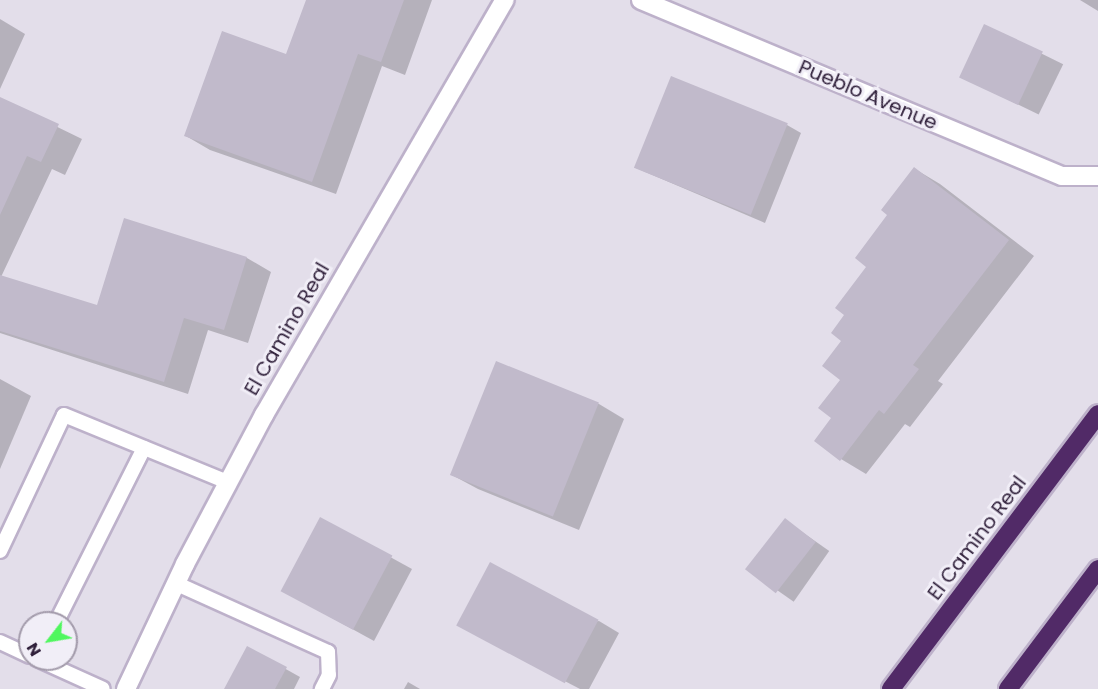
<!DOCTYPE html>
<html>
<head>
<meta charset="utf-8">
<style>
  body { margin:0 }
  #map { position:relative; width:1098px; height:689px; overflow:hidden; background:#e3deea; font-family:Poppins,sans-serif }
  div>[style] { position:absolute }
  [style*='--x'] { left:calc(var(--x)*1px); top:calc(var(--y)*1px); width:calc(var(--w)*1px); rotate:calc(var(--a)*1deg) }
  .shadow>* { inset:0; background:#0003; transform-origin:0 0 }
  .building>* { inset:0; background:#c1bacb; transform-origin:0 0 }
  .roads { filter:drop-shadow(2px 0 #bdb1ca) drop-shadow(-2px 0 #bdb1ca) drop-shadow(0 2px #bdb1ca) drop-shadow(0 -2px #bdb1ca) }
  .lane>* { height:14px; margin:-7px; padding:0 7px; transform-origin:7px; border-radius:7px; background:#fff }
  .street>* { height:18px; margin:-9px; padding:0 9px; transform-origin:9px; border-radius:9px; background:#fff }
  .secondary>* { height:18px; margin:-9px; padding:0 9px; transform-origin:9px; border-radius:9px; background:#fff }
  .highway>* { height:18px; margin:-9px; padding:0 9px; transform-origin:9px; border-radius:9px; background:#512a67 }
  span { translate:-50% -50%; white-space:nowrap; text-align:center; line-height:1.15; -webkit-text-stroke:6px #f1eef7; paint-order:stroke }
  .street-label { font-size:20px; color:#2f1f3a }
  .north { position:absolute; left:18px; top:611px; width:60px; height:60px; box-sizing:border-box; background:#f1eef7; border:2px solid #a39bab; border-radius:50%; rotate:239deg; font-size:16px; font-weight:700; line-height:24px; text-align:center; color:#2f1f3a }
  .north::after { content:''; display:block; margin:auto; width:21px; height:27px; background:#4ff75e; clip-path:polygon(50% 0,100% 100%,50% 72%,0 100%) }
</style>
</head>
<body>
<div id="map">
  <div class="shadow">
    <i style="clip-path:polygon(308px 0,432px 0,405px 75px,382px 66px,336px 194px,210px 150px,186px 136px,287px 56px)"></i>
    <i style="clip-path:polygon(1080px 0,1098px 0,1098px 11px)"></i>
    <i style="clip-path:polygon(0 19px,25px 34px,0 89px)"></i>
    <i style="left:985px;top:26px;width:87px;height:56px;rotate:26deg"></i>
    <i style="clip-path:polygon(0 99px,82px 139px,65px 175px,52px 169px,1px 277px,98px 307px,125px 220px,247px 258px,271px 272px,248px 343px,208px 330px,188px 394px,0 333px)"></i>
    <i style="clip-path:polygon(787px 125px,801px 133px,765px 223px,636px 168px)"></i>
    <i style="clip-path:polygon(915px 169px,940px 184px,1034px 256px,938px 381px,943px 384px,910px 427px,905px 424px,866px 474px,841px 459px,833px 418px,842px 379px,846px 315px,890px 215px)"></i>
    <i style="clip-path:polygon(497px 363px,599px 404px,624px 419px,579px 530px,478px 489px,452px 475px)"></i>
    <i style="clip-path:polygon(0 379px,31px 396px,0 469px)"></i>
    <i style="clip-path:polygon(321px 519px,412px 569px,374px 641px,303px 602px)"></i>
    <i style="left:785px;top:520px;width:54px;height:62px;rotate:35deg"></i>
    <i style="clip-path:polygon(599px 621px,619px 633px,589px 689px,580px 689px,480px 637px)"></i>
    <i style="clip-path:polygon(248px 648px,300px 677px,294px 689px,226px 689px)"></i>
    <i style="clip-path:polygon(408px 682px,420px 689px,404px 689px)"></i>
  </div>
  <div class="building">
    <i style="clip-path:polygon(306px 0,404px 0,381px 62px,358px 54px,312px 182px,184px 136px,222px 31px,286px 54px)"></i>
    <i style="left:984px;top:24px;width:65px;height:59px;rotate:25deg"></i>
    <i style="left:671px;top:76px;width:126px;height:99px;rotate:22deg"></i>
    <i style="clip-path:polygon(0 97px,59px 124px,41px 162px,27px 156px,0 215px)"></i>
    <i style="clip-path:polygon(914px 167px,1009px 240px,913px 365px,919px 369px,884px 414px,879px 410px,840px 461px,814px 441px,831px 418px,818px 408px,840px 380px,822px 366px,841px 341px,831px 333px,844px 315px,835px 308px,866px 267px,855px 258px,887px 215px,881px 210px)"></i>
    <i style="clip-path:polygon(124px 218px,247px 257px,224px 330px,184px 318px,164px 382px,0 331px,0 275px,97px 305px)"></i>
    <i style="left:496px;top:361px;width:111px;height:123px;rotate:22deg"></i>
    <i style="left:320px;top:517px;width:82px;height:84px;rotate:28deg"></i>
    <i style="left:785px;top:518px;width:39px;height:65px;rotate:38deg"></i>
    <i style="left:490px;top:562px;width:123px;height:72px;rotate:28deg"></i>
    <i style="clip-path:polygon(247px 646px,287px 667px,275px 689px,224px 689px)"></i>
  </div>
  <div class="roads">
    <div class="lane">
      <i style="--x:0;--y:551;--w:150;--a:-64.8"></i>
      <i style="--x:64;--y:415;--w:176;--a:22.3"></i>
      <i style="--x:175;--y:583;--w:168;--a:24.3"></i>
      <i style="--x:328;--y:652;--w:23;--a:88"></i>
      <i style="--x:329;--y:675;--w:16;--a:117"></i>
      <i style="--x:56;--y:623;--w:196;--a:-63.3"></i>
      <i style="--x:0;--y:642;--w:33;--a:25"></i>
      <i style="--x:37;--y:659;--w:72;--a:24.4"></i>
    </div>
    <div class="street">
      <i style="--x:641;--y:0;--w:456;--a:22.7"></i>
      <i style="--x:1062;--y:176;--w:36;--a:0"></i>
    </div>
    <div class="secondary">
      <i style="--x:126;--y:689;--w:138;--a:-64.7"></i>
      <i style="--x:185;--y:564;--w:169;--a:-62.1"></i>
      <i style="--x:264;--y:415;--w:480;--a:-59.9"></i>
    </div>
    <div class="highway">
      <i style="--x:891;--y:689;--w:344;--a:-53"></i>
      <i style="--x:1008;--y:689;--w:150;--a:-53.1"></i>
    </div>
  </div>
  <div class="street-label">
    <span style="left:868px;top:95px;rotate:23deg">Pueblo Avenue</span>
    <span style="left:287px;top:329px;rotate:-60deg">El Camino Real</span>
    <span style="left:977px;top:538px;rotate:-53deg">El Camino Real</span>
  </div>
  <div class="north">N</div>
</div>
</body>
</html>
